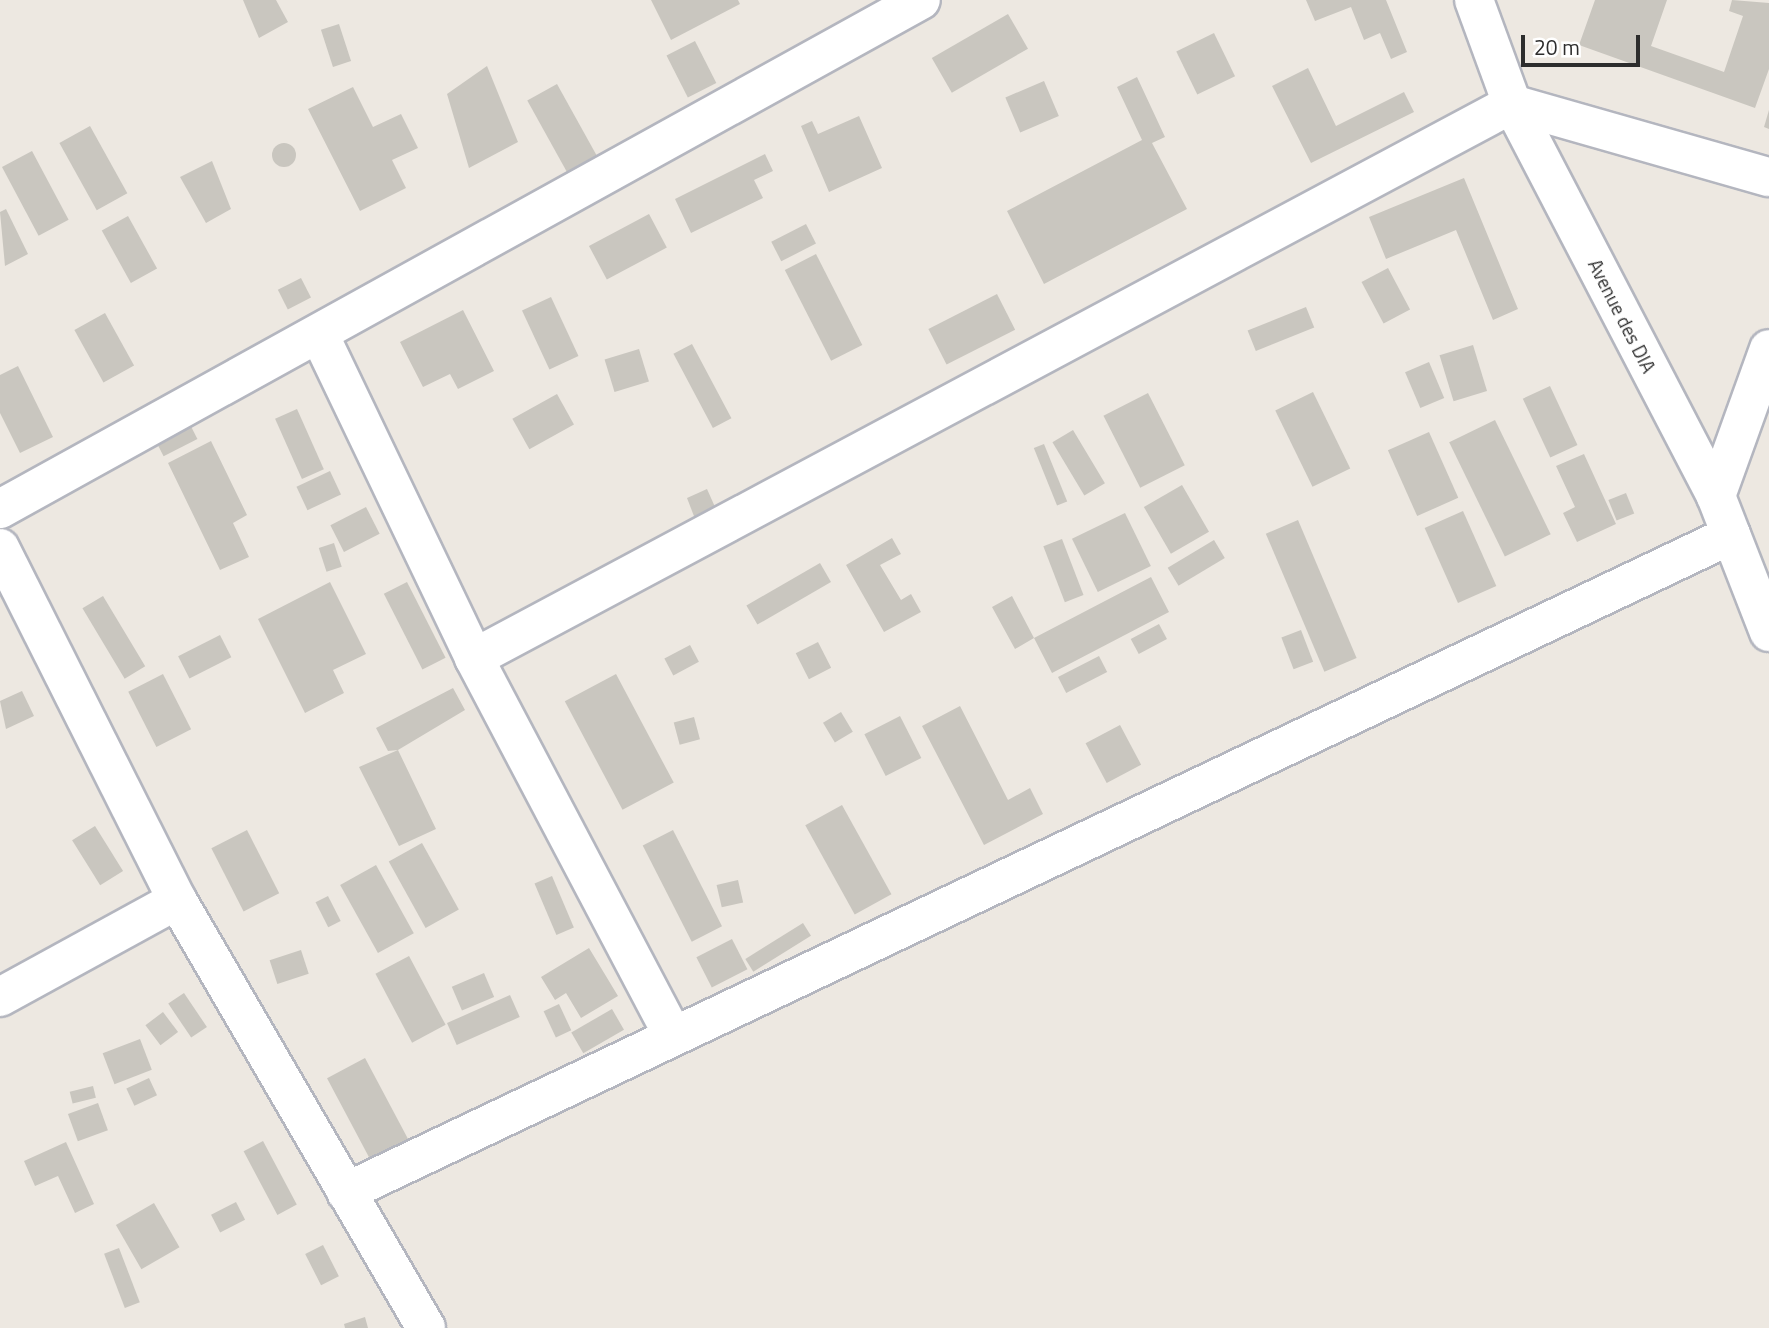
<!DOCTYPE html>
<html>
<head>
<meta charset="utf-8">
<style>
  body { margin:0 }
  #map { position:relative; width:1769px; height:1328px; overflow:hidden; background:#ede8e1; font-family:"Titillium Web",sans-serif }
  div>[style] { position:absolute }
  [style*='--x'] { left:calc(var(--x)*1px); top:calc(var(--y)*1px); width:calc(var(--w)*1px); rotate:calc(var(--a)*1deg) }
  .building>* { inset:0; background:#c9c6bf; transform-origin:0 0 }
  .round { border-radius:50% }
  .roads { filter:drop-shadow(2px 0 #b4b6bf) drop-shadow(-2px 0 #b4b6bf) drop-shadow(0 2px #b4b6bf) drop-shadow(0 -2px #b4b6bf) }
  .street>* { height:38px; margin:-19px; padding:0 19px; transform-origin:19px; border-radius:19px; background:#fff }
  .secondary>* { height:38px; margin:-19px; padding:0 19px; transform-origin:19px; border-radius:19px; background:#fff }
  span { translate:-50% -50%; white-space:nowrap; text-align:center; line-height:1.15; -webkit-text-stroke:7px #fff; paint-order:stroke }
  .street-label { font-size:19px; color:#2d2d2d }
  .scale { position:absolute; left:1521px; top:35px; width:119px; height:32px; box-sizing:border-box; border:4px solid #2d2d2d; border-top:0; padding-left:9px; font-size:21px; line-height:24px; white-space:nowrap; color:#2d2d2d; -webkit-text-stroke:5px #fff; paint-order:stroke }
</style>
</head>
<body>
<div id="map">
  <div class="building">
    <i style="clip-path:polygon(243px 0,276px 0,288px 22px,259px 38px)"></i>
    <i style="clip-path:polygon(651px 0,738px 0,740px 4px,671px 40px)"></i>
    <i style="clip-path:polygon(1306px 0,1386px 0,1407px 52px,1391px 59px,1380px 33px,1364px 40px,1351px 7px,1315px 21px)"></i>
    <i style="clip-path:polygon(1595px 0,1667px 0,1651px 46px,1724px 72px,1743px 16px,1729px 11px,1732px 0,1769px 3px,1769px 69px,1755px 108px,1579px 45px)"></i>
    <i style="left:1008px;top:14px;width:40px;height:88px;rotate:60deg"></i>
    <i style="left:339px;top:24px;width:39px;height:19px;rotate:72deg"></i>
    <i style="left:1214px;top:33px;width:48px;height:42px;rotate:64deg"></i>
    <i style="left:695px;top:41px;width:47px;height:32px;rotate:63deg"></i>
    <i style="clip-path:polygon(487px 66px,518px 142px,469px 168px,447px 94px)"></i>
    <i style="clip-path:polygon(1308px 68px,1336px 126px,1404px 92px,1414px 112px,1311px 163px,1272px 86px)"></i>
    <i style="clip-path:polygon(1137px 77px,1165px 137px,1152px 143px,1187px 209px,1044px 284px,1007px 211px,1142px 140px,1117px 87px)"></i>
    <i style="left:1044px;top:81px;width:38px;height:42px;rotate:67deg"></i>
    <i style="left:557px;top:84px;width:83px;height:34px;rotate:61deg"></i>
    <i style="clip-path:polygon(353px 87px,373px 127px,401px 114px,418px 148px,392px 160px,406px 188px,360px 211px,308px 109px)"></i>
    <i style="clip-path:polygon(1769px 110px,1769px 129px,1764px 127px)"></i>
    <i style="clip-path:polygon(859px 116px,882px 168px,829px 192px,801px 126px,812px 121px,818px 134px)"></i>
    <i style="left:90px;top:126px;width:77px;height:35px;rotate:61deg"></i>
    <i class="round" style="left:272px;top:143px;width:24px;height:24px"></i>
    <i style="left:32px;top:151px;width:78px;height:34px;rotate:62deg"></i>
    <i style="clip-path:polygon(765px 154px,773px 171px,754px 180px,763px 198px,691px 233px,675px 199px)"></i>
    <i style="clip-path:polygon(212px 161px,231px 209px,206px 223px,180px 177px)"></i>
    <i style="clip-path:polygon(1464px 178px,1518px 309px,1493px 320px,1456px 230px,1386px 259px,1369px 217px)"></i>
    <i style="clip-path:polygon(6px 209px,28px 254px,5px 266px,0 212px)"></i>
    <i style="left:649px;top:214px;width:38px;height:68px;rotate:62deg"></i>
    <i style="left:128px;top:216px;width:60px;height:30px;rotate:61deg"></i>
    <i style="left:806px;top:224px;width:22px;height:39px;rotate:63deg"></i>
    <i style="left:816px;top:254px;width:102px;height:35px;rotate:63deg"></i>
    <i style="left:1388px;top:268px;width:47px;height:30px;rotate:62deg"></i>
    <i style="left:301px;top:278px;width:22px;height:26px;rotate:63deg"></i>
    <i style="left:997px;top:294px;width:40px;height:77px;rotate:63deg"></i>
    <i style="left:551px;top:297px;width:65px;height:32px;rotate:65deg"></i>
    <i style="left:1306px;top:307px;width:22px;height:63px;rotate:68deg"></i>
    <i style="clip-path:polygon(463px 310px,494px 371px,458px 389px,450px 374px,423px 387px,400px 342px)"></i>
    <i style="left:105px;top:313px;width:60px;height:35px;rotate:61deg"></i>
    <i style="left:692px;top:344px;width:84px;height:21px;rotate:62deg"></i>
    <i style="left:1473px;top:345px;width:48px;height:35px;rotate:73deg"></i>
    <i style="left:639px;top:349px;width:34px;height:36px;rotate:73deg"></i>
    <i style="left:1429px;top:362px;width:39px;height:26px;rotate:67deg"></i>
    <i style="clip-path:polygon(18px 366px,53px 437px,20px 453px,0 413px,0 375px)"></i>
    <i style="left:1550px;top:386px;width:65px;height:30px;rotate:65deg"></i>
    <i style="left:1313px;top:392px;width:85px;height:42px;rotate:64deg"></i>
    <i style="left:1148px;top:393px;width:81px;height:50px;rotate:63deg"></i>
    <i style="left:557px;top:394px;width:35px;height:51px;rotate:61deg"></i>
    <i style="left:177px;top:399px;width:45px;height:38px;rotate:63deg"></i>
    <i style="left:297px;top:409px;width:66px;height:24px;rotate:66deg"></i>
    <i style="left:1495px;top:420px;width:127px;height:51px;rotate:64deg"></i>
    <i style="left:1073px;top:430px;width:62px;height:24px;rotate:59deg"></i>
    <i style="left:1429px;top:432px;width:72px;height:45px;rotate:66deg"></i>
    <i style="clip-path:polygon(211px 441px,247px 515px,233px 523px,249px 557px,220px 570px,168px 463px)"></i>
    <i style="left:1044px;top:444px;width:62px;height:11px;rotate:68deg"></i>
    <i style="clip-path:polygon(1584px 454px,1616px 524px,1577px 542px,1563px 513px,1575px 507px,1556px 466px)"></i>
    <i style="left:330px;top:471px;width:26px;height:37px;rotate:65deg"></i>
    <i style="left:1182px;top:485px;width:54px;height:44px;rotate:60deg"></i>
    <i style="clip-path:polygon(707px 489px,728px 536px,697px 524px,687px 498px)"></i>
    <i style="left:1626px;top:493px;width:22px;height:19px;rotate:68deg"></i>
    <i style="left:366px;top:507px;width:30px;height:40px;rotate:63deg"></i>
    <i style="left:1463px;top:511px;width:82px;height:42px;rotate:66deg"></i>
    <i style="left:1125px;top:513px;width:59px;height:59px;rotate:64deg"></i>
    <i style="left:1298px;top:520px;width:150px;height:35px;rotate:67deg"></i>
    <i style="clip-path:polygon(892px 538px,901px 554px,880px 565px,901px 600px,911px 594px,921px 612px,884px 632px,846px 565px)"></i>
    <i style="left:1062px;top:539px;width:60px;height:20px;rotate:69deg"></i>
    <i style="left:1214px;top:540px;width:21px;height:54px;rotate:59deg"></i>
    <i style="left:334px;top:543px;width:25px;height:16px;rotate:72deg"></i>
    <i style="left:820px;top:563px;width:22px;height:85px;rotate:60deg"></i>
    <i style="clip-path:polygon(1151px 577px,1169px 612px,1052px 673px,1034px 638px,1015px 649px,992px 607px,1012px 596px,1034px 638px)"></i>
    <i style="clip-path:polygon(330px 582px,366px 654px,333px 670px,344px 693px,305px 713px,258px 619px)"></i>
    <i style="left:407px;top:582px;width:85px;height:26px;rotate:63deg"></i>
    <i style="left:103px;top:596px;width:82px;height:24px;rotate:59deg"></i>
    <i style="left:1159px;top:624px;width:17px;height:32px;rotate:62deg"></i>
    <i style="left:1301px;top:630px;width:34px;height:21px;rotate:69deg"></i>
    <i style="left:220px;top:635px;width:25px;height:47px;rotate:63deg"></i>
    <i style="left:818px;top:642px;width:29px;height:25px;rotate:63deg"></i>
    <i style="left:690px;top:645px;width:19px;height:29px;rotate:62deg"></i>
    <i style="left:1099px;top:656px;width:18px;height:46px;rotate:63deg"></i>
    <i style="left:163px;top:674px;width:62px;height:39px;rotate:63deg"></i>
    <i style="left:616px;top:674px;width:123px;height:58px;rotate:62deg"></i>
    <i style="clip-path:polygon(453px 688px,465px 710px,398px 750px,436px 829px,399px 846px,359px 767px,398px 750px,388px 751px,376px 728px)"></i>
    <i style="clip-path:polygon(22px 691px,34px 716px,6px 729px,0 701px)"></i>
    <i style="clip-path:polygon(960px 706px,1008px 800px,1030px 788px,1043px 814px,984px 845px,922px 726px)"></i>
    <i style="left:841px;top:712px;width:23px;height:21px;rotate:59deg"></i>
    <i style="left:900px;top:716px;width:47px;height:40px;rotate:63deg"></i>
    <i style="left:694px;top:717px;width:23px;height:21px;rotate:75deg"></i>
    <i style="left:1120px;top:725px;width:45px;height:39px;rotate:62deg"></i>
    <i style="left:842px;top:805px;width:102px;height:42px;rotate:61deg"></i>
    <i style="left:95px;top:826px;width:53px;height:27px;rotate:58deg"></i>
    <i style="left:247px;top:830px;width:71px;height:40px;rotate:63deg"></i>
    <i style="left:673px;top:830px;width:108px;height:34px;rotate:63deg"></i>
    <i style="left:422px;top:843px;width:76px;height:38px;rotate:61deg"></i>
    <i style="left:376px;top:865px;width:78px;height:41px;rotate:61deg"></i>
    <i style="left:552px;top:876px;width:56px;height:19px;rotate:67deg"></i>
    <i style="left:738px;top:880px;width:23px;height:22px;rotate:77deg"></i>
    <i style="left:328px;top:896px;width:28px;height:14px;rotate:63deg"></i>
    <i style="left:803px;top:923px;width:15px;height:68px;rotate:58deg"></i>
    <i style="left:732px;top:939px;width:34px;height:40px;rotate:63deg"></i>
    <i style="clip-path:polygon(589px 948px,618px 996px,581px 1018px,566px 993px,555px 1000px,541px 977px)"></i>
    <i style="left:301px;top:950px;width:25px;height:33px;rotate:72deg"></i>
    <i style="left:409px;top:956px;width:78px;height:38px;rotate:62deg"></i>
    <i style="left:484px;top:973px;width:26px;height:35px;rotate:67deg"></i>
    <i style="left:184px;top:993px;width:41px;height:19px;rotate:56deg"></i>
    <i style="left:510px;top:995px;width:24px;height:69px;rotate:66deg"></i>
    <i style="left:559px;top:1004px;width:29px;height:17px;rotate:65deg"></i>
    <i style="left:612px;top:1009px;width:24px;height:47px;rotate:60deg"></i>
    <i style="left:163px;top:1012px;width:25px;height:22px;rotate:53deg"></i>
    <i style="left:140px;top:1039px;width:33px;height:40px;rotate:69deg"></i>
    <i style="left:365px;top:1058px;width:94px;height:43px;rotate:62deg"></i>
    <i style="left:149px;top:1078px;width:19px;height:25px;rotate:65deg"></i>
    <i style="left:93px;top:1086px;width:12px;height:24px;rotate:76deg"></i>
    <i style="left:98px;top:1103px;width:29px;height:32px;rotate:70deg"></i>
    <i style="left:263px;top:1141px;width:72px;height:22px;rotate:62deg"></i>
    <i style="clip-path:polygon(66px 1142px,94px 1204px,75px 1213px,58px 1176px,35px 1186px,24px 1161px)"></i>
    <i style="left:236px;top:1202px;width:20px;height:28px;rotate:63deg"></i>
    <i style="left:154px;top:1203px;width:51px;height:44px;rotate:60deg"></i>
    <i style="left:323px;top:1245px;width:35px;height:20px;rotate:63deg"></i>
    <i style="left:119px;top:1248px;width:58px;height:16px;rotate:69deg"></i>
    <i style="clip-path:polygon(365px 1317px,368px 1328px,345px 1328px,344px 1324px)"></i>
  </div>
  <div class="roads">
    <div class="street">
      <i style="--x:320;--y:336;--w:357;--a:64.4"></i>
      <i style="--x:474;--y:658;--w:427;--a:62.2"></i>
      <i style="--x:1716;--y:496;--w:156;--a:-70.2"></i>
      <i style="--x:0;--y:509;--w:1052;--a:-28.93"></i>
      <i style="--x:0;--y:548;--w:394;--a:63.3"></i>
      <i style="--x:177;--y:900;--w:495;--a:59.8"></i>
      <i style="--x:474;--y:658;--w:1177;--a:-28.09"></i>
      <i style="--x:1512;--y:104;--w:267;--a:15.9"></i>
      <i style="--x:0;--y:997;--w:202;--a:-28.7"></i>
      <i style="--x:346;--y:1192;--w:1533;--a:-25.38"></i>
    </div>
    <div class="secondary">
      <i style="--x:1474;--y:0;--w:111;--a:69.9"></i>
      <i style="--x:1512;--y:104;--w:442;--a:62.5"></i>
      <i style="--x:1716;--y:496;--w:146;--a:68.7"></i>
    </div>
  </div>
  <div class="street-label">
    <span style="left:1622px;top:316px;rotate:63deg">Avenue des DIA</span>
  </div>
  <div class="scale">20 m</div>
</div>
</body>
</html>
